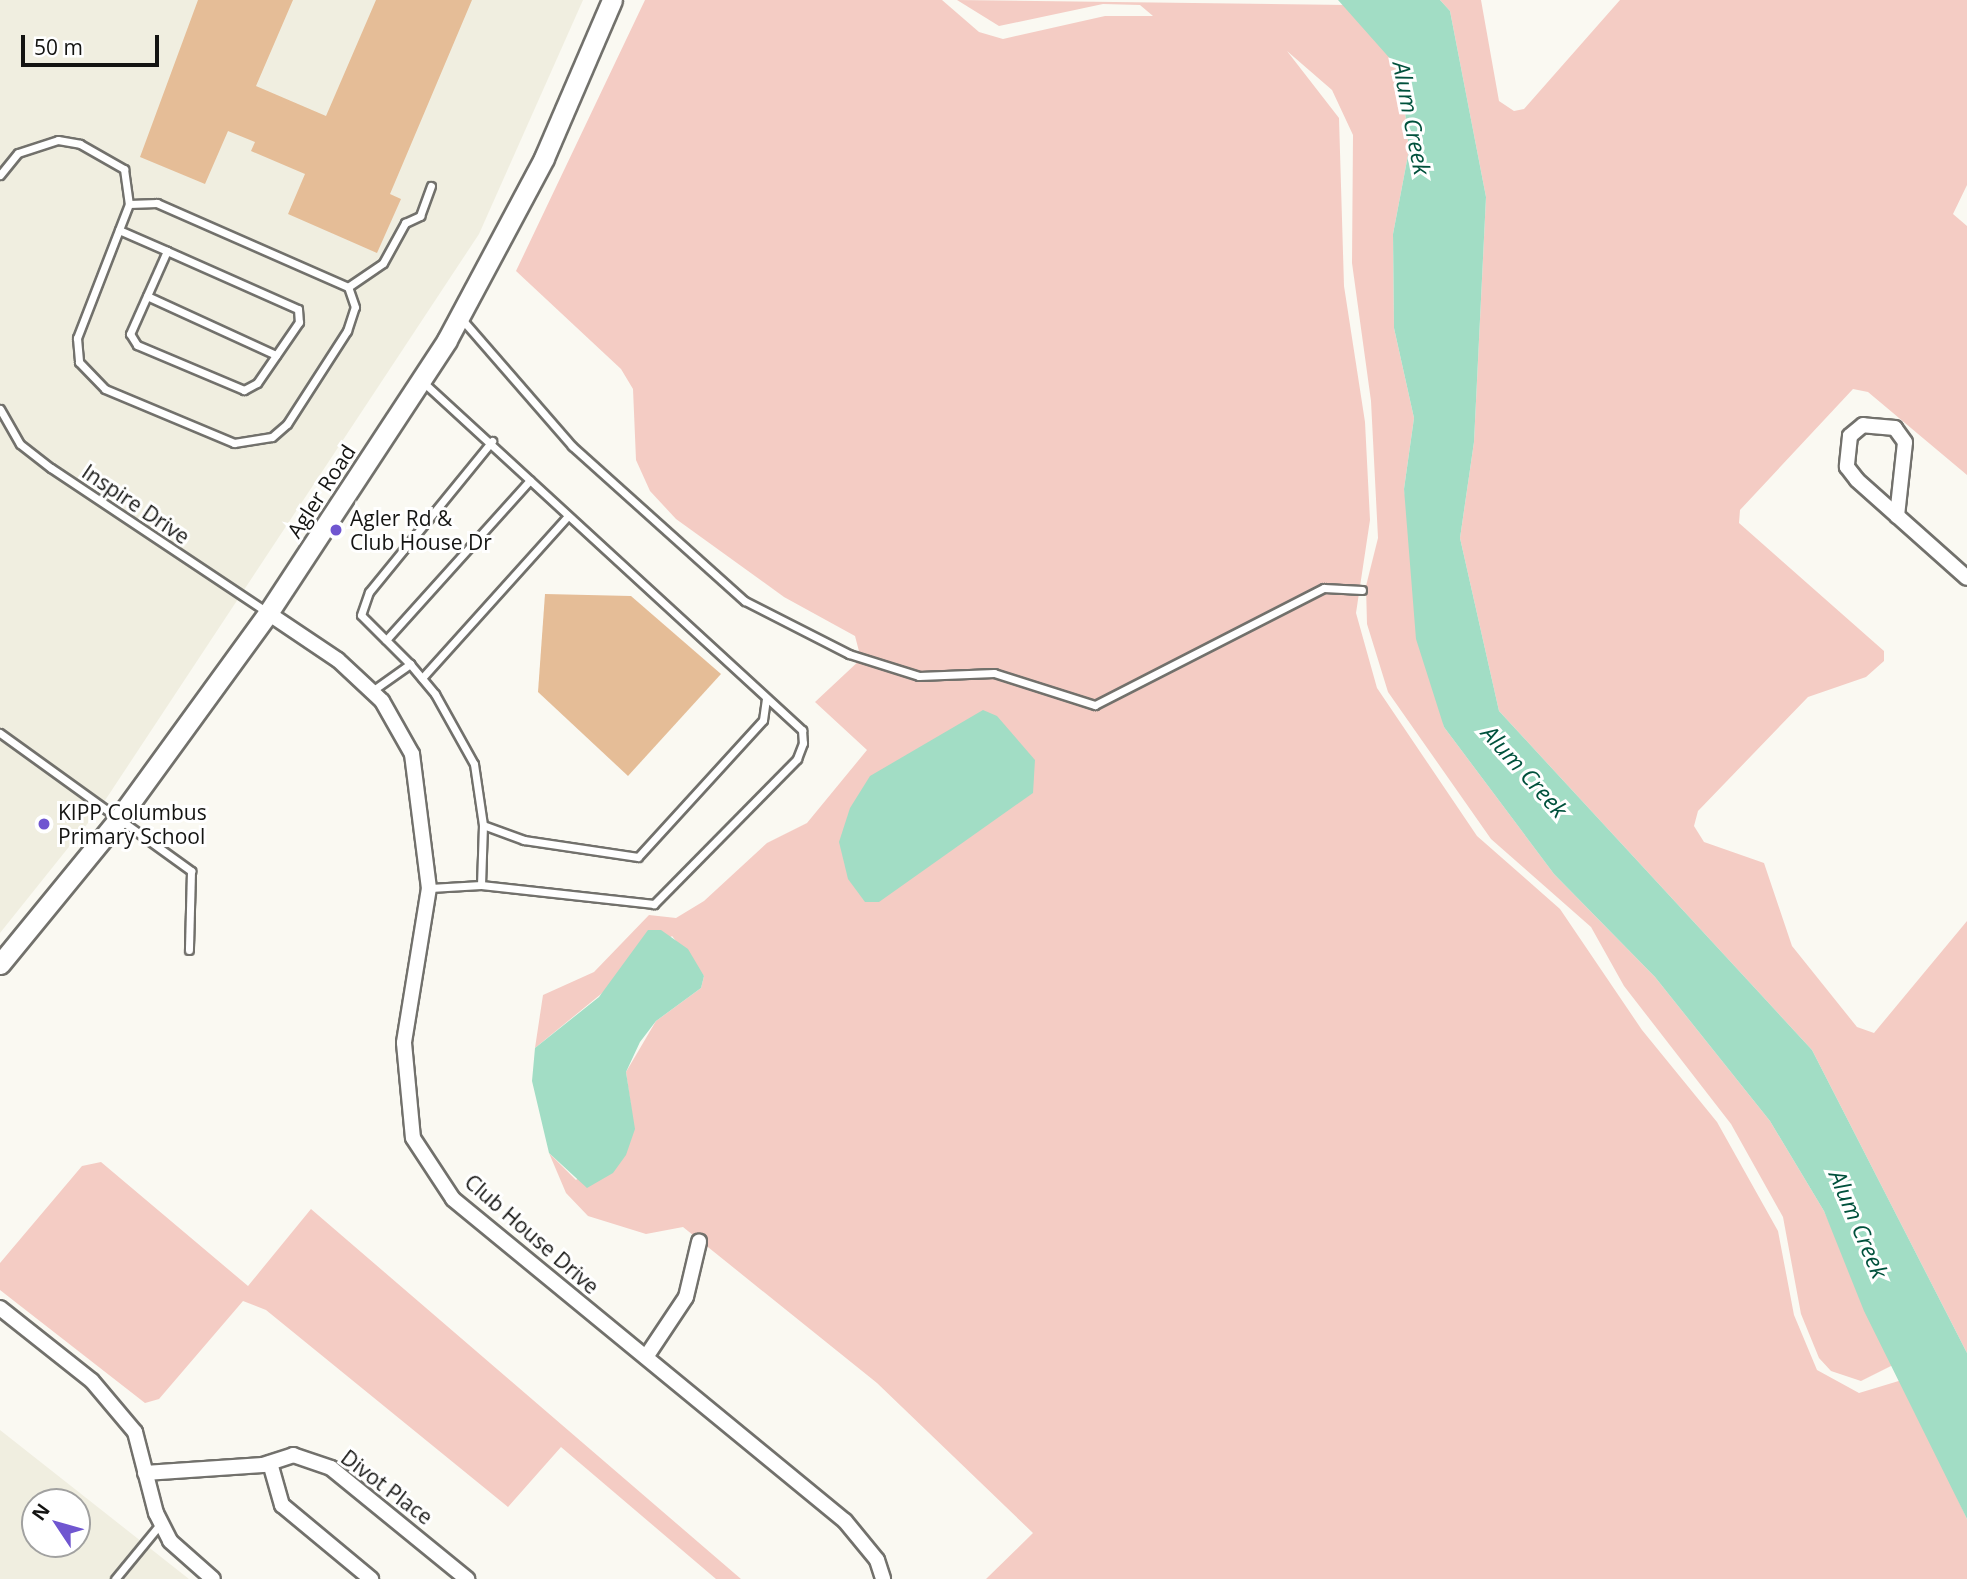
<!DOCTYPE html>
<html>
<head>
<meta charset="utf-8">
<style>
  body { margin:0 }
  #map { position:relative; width:1967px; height:1579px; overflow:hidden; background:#faf9f2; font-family:"Open Sans",sans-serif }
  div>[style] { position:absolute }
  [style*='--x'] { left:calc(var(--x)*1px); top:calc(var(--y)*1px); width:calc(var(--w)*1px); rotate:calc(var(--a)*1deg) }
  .built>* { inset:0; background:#f0eee0 }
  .green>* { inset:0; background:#f4ccc4 }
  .water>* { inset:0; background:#a2ddc5 }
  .building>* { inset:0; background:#e5bd97 }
  .roads { filter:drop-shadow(2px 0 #72716c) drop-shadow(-2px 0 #72716c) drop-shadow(0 2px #72716c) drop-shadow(0 -2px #72716c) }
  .lane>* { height:7px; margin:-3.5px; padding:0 3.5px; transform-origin:3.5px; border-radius:3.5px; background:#fff }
  .street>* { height:14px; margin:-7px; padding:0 7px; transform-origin:7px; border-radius:7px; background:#fff }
  .secondary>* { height:19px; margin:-9.5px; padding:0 9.5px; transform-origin:9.5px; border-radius:9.5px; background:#fff }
  .dots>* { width:19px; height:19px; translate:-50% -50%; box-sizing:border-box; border:4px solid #fff; border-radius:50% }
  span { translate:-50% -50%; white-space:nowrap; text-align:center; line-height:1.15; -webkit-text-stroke:6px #fff; paint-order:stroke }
  .street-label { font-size:21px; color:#141412 }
  .poi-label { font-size:21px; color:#141412 }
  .left { translate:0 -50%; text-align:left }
  .water-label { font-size:23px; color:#00513c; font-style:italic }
  .north { position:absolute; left:21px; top:1488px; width:70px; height:70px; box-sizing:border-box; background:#fff; border:2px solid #a1a1a0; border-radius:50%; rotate:306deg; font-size:19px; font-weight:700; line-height:28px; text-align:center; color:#141412 }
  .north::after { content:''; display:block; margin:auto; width:24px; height:32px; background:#7056d0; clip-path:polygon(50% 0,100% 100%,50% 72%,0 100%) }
  .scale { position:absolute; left:21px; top:35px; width:138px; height:32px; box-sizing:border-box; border:4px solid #141412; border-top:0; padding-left:9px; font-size:21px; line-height:24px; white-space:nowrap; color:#141412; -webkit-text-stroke:5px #fff; paint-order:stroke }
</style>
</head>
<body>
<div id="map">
  <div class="built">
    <i style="clip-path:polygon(0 0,583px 0,479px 234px,100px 808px,0 933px)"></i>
    <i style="clip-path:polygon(evenodd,0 1430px,189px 1579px,0 1579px,0 1430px,35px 1502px,77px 1502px,77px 1544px,35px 1544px,35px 1502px)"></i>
  </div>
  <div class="green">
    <i style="clip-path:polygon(645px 0,942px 0,979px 32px,1003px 39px,1105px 16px,1153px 16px,1140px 5px,1103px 4px,999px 26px,957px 0,1348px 5px,1401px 71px,1409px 150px,1393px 234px,1394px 328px,1414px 418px,1404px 489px,1444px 727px,1554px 874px,1655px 977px,1770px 1121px,1824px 1211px,1893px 1365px,1861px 1381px,1831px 1371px,1819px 1358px,1801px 1314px,1783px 1217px,1731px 1124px,1624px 986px,1591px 927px,1491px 839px,1388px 692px,1367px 624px,1366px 586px,1378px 538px,1371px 401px,1352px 263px,1353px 135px,1332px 90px,1287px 51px,1339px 118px,1344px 286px,1365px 422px,1370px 520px,1356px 613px,1377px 688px,1477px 836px,1560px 909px,1642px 1030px,1717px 1122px,1778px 1231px,1794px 1315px,1817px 1370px,1859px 1393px,1902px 1380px,1967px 1519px,1967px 1579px,986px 1579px,1033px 1533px,877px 1383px,683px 1227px,646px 1234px,588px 1216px,566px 1193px,549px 1153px,576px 1180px,634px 1129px,626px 1072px,656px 1021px,701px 988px,704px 976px,672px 936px,535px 1048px,543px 995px,594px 972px,649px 915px,676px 918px,704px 901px,767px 843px,807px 823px,867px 750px,815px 702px,861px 659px,855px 636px,784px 597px,676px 519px,650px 491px,636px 460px,633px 389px,621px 369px,516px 271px)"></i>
    <i style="clip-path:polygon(1440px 0,1481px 0,1499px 101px,1514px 111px,1524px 109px,1620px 0,1967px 0,1967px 185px,1953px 214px,1967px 226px,1967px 475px,1868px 392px,1853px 389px,1740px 510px,1739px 523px,1884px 651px,1884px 661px,1866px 677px,1808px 697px,1698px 811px,1694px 826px,1704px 842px,1764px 863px,1792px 946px,1857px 1027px,1874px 1033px,1967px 921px,1967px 1353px,1812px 1050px,1499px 711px,1460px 538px,1474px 442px,1486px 197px,1450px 11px)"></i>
    <i style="clip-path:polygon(101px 1162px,248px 1286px,311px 1209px,741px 1579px,716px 1579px,561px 1447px,508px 1507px,266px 1310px,243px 1301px,159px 1399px,145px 1403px,0 1290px,0 1263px,82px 1166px)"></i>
  </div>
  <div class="water">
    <i style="clip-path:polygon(1338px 0,1440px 0,1450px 11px,1486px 197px,1474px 442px,1460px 538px,1499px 711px,1812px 1050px,1967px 1353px,1967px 1519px,1864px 1311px,1824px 1211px,1770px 1121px,1655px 977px,1554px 874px,1444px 727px,1416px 639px,1404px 489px,1414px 418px,1394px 328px,1393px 234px,1409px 150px,1401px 71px)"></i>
    <i style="clip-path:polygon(983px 710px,997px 716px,1035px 760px,1033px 793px,879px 902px,865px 902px,848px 879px,839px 842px,850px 808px,870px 776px)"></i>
    <i style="clip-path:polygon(648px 930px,661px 930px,688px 949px,704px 976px,701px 988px,656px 1021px,640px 1042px,626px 1072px,635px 1129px,626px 1155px,613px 1173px,587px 1188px,549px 1153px,532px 1081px,535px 1048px,599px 997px)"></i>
  </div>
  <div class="building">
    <i style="clip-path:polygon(198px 0,293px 0,256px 86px,326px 116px,376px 0,472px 0,390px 194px,401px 199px,377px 253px,288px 214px,305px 174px,251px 151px,255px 142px,228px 131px,205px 184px,140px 157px)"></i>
    <i style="clip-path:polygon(545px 594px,631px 596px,721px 674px,628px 776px,538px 692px)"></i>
  </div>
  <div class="roads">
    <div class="lane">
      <i style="--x:0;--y:175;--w:28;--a:-51"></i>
      <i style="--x:18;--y:153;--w:42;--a:-18"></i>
      <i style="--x:58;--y:140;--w:22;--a:10"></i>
      <i style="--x:80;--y:144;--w:51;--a:29.6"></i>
      <i style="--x:124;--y:169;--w:35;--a:82"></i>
      <i style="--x:129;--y:204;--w:144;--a:111.2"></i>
      <i style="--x:77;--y:338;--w:24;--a:85"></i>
      <i style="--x:79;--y:362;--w:37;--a:46"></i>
      <i style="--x:105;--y:389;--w:140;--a:22.7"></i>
      <i style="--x:234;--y:443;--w:38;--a:-9"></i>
      <i style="--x:272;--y:437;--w:20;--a:-41"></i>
      <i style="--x:287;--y:424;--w:111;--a:-57.2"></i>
      <i style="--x:347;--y:331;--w:25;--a:-72"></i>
      <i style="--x:355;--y:307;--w:21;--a:-109"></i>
      <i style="--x:348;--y:287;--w:209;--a:-156.3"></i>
      <i style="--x:157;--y:203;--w:28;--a:178"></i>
      <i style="--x:119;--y:230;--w:52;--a:23.6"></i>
      <i style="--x:167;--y:251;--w:143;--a:23.9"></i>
      <i style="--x:298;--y:309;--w:13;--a:86"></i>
      <i style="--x:299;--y:322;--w:74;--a:124.5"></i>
      <i style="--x:257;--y:383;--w:15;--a:152"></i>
      <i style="--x:244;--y:390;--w:116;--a:-157.2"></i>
      <i style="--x:137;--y:345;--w:13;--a:-122"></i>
      <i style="--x:130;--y:334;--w:91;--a:-66"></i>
      <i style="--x:348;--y:287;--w:42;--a:-34.4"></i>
      <i style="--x:383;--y:263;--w:46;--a:-61.2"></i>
      <i style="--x:405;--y:223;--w:17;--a:-25"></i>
      <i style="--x:420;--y:216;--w:32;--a:-70"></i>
      <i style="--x:147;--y:296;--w:142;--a:24.6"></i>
      <i style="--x:460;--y:317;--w:171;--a:49"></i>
      <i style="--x:572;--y:446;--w:232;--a:41.9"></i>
      <i style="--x:745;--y:601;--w:117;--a:27"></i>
      <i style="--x:849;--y:654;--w:73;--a:17.4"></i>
      <i style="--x:919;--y:676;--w:75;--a:-2.3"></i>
      <i style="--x:994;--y:673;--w:106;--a:17.6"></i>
      <i style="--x:1095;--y:705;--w:257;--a:-27.1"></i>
      <i style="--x:1324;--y:588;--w:38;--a:3"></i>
      <i style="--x:423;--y:382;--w:515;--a:42.56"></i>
      <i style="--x:802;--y:730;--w:13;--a:86"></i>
      <i style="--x:803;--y:743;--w:17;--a:111"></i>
      <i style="--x:797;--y:759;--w:204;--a:134.6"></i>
      <i style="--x:654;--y:904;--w:174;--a:-173.7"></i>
      <i style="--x:481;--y:885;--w:51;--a:176.6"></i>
      <i style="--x:0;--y:409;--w:40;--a:60.3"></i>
      <i style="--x:20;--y:444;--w:39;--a:38"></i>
      <i style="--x:51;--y:468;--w:260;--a:33.7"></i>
      <i style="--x:386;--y:640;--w:215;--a:-48"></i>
      <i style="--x:410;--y:664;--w:39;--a:50"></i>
      <i style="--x:435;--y:694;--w:80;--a:60.9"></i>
      <i style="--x:474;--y:764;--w:62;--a:81.6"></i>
      <i style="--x:483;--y:825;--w:60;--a:91.9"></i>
      <i style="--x:422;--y:678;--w:217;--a:-48"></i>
      <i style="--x:372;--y:691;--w:47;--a:-35.4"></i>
      <i style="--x:410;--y:664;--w:69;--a:-135"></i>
      <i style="--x:361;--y:615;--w:24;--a:-71"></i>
      <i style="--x:369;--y:592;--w:195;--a:-50.8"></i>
      <i style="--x:0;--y:733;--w:236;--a:35.8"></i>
      <i style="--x:191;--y:871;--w:79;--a:91.5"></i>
      <i style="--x:483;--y:825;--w:44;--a:20.1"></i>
      <i style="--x:524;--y:840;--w:115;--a:8.5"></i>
      <i style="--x:638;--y:857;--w:185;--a:-47.6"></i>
      <i style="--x:763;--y:720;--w:21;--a:-82"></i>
      <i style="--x:115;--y:1579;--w:72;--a:-50.6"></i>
    </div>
    <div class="street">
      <i style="--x:1897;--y:516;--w:74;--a:-83.8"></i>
      <i style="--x:1905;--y:442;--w:17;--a:-126"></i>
      <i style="--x:1895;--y:428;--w:32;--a:-175"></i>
      <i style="--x:1863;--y:425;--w:17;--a:140"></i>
      <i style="--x:1850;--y:436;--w:31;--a:96"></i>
      <i style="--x:1847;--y:467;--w:16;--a:52"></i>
      <i style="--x:1857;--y:480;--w:147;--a:41.7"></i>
      <i style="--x:268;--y:613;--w:84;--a:33.9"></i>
      <i style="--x:338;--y:660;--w:60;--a:43"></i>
      <i style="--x:382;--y:701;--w:61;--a:60.5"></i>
      <i style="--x:412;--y:754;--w:135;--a:82.8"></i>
      <i style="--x:429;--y:888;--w:157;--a:99.2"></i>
      <i style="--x:404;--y:1043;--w:95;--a:84.6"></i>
      <i style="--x:413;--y:1138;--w:73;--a:56.7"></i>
      <i style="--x:453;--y:1199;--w:507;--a:39.4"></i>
      <i style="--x:845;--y:1521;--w:50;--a:50.6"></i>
      <i style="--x:877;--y:1560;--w:20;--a:72"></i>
      <i style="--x:0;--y:1308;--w:117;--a:38.4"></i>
      <i style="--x:92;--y:1381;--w:67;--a:49.9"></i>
      <i style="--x:135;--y:1432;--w:84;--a:75.5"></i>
      <i style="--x:156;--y:1513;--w:31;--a:63"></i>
      <i style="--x:170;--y:1541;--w:57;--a:41.5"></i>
      <i style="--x:646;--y:1357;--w:72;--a:-56.3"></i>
      <i style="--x:686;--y:1297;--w:57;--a:-76.7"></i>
      <i style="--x:270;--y:1463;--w:44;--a:74.1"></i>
      <i style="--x:282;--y:1505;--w:116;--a:39.7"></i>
      <i style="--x:145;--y:1473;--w:118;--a:-3.9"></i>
      <i style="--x:263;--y:1465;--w:32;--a:-18"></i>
      <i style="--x:293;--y:1455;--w:40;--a:18.9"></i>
      <i style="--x:331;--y:1468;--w:176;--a:39.2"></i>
    </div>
    <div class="secondary">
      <i style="--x:0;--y:964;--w:185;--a:-50.7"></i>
      <i style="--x:117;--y:821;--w:257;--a:-54"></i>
      <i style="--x:268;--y:613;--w:326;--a:-56.7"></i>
      <i style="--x:447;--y:340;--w:206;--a:-61.9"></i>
      <i style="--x:544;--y:158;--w:172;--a:-66.7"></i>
    </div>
  </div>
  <div class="dots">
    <i style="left:336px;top:530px;background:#7056d0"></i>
    <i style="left:44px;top:824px;background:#7056d0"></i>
  </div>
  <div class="street-label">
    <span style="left:321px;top:491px;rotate:-57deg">Agler Road</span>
    <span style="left:136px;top:504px;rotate:34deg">Inspire Drive</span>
    <span style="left:532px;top:1234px;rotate:41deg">Club House Drive</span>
    <span style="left:387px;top:1487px;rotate:37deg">Divot Place</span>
  </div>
  <div class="poi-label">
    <span class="left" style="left:350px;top:530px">Agler Rd &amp;<br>Club House Dr</span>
    <span class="left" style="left:58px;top:824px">KIPP Columbus<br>Primary School</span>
  </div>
  <div class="water-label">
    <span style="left:1412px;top:118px;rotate:79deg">Alum Creek</span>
    <span style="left:1525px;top:771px;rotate:48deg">Alum Creek</span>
    <span style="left:1859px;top:1224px;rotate:67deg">Alum Creek</span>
  </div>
  <div class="north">N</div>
  <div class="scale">50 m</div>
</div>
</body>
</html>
